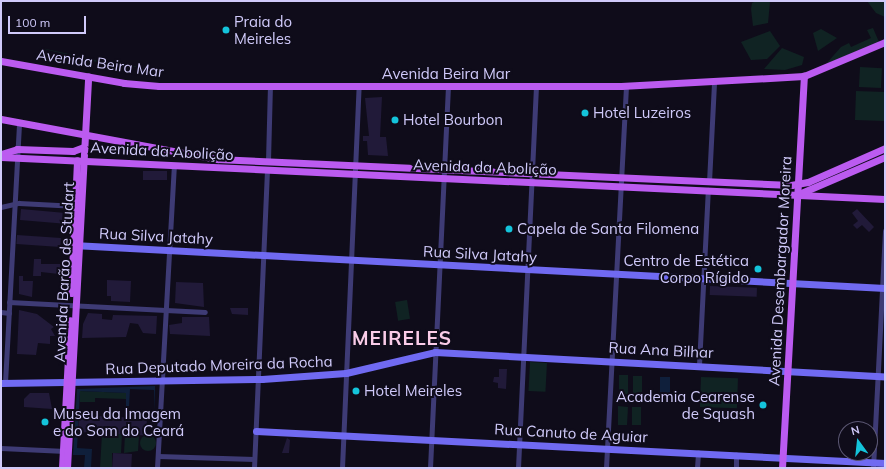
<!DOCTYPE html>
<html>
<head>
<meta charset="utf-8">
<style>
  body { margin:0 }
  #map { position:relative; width:886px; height:469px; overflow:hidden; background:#0f0c1a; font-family:Mulish,sans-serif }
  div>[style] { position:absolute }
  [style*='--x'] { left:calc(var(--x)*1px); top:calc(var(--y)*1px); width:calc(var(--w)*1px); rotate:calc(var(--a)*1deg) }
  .green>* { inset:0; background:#102323; transform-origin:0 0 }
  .round { border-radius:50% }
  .water>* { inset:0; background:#0f1f3b; transform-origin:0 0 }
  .building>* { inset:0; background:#211a39; transform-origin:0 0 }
  .street>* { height:4.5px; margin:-2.25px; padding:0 2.25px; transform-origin:2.25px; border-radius:2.25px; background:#3e3b75 }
  .secondary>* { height:7px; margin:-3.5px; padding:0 3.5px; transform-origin:3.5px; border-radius:3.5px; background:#706af1 }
  .primary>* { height:7px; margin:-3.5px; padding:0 3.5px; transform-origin:3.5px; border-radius:3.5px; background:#bb5bf0 }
  .dots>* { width:11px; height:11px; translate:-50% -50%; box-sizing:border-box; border:2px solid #0f0c1a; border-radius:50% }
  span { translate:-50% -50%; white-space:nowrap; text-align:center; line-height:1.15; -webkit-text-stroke:4px #0f0c1a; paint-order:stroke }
  .poi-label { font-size:15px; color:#d0cafa }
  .left { translate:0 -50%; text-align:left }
  .right { translate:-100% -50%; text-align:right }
  .street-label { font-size:15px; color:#d0cafa }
  .district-label { font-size:19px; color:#facce8; font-weight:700; letter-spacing:1px }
  .frame { position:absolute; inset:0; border:2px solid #d0cafa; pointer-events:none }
  .north { position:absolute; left:838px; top:421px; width:40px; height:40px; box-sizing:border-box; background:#0f0c1a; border:1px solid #5c5874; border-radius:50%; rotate:345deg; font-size:11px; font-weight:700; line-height:16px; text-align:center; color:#d0cafa }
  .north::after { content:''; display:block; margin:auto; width:14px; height:18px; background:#14c4db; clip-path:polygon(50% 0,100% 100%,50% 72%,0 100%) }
  .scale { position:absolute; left:8px; top:16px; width:78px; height:18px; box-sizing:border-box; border:2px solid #d0cafa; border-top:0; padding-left:5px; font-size:12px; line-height:14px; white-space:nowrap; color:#d0cafa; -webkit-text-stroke:3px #0f0c1a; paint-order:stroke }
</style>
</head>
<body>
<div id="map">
  <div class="green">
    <i style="clip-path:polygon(756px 1px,770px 2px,768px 23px,753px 26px,751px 9px,752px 3px)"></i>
    <i style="clip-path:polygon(867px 1px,885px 1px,885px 17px,876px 13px)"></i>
    <i style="clip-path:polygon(873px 28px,879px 42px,826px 64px,841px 47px,849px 43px,851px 47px,871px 38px,867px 30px)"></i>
    <i style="clip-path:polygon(821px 29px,837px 38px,818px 51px,813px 33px)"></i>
    <i style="clip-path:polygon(770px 31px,780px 46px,767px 59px,751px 60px,741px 42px)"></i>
    <i style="clip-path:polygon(37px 47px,96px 60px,166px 71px,90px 61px)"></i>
    <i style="clip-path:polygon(782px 48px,804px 57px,802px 65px,785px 70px,764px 69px)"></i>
    <i style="left:860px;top:67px;width:22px;height:20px;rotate:3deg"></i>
    <i style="left:856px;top:91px;width:29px;height:29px;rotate:2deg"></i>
    <i style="left:407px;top:300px;width:19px;height:12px;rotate:81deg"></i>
    <i style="left:530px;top:362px;width:17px;height:29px;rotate:3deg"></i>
    <i style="left:619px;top:375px;width:9px;height:19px"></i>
    <i style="left:633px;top:376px;width:9px;height:18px"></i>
    <i style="left:701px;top:377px;width:37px;height:30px;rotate:2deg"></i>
    <i style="clip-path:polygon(80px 391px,126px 393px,126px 399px,95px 398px,95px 402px,80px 402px)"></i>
    <i style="clip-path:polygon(618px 406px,628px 407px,627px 425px,618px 425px)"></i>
    <i style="left:632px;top:407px;width:9px;height:18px"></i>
    <i style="clip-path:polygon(102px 433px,122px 434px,121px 453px,112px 453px,112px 468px,100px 468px)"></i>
    <i style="clip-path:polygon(125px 434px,139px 435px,138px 451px,124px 453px)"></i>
    <i class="round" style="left:140px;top:435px;width:16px;height:16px"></i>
  </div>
  <div class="water">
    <i style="left:660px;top:377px;width:10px;height:21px"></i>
    <i style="clip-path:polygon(155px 386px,155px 411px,154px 390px,130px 389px,129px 406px,126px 406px,126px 393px,80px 391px,77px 448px,92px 449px,91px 468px,84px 468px,85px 455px,73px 455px,77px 389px)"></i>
  </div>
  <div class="building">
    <i style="clip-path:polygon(382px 97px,380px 137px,386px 137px,388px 156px,368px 155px,367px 141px,363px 141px,363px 136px,369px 136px,365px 98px)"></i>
    <i style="left:143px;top:171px;width:24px;height:9px"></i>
    <i style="left:21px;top:209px;width:42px;height:11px;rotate:5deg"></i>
    <i style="clip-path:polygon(857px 209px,874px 227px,869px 232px,862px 225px,857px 229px,853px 225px,858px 221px,852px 213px)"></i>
    <i style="left:17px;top:235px;width:44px;height:9px;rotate:4deg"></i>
    <i style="clip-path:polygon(34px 259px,41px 259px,41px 264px,61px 264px,61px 271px,59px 274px,41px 272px,41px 276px,33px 276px)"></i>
    <i style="clip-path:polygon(19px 276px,23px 276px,23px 281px,33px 281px,32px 297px,19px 294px)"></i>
    <i style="clip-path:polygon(107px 280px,131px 281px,130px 302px,111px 301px,111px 296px,107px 296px)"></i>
    <i style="clip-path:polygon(176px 282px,203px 283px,204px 307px,175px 303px)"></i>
    <i style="left:710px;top:286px;width:47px;height:9px;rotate:2deg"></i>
    <i style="clip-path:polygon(230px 308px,248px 308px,248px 315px,232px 314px)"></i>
    <i style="clip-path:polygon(19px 310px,37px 314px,54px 327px,51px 329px,55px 336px,50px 336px,50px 344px,38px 343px,36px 355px,17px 354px)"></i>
    <i style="clip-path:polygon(88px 313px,102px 314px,102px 319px,112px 320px,113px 315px,157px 316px,156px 334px,143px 333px,138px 324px,130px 323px,126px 337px,82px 338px,83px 324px)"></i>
    <i style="clip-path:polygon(182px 317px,209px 317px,210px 336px,170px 334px,169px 325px,182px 323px)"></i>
    <i style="clip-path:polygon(499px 369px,507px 369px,506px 389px,498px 388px,498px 383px,493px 382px,494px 377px,499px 377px)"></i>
    <i style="clip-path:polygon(30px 393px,49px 393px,52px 409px,24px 407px,24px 399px)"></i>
    <i style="left:79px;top:415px;width:68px;height:17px;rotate:3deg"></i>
    <i style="clip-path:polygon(287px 438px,290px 440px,289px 453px,282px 453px)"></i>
    <i style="left:113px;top:453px;width:19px;height:15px;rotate:3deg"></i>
  </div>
  <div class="street">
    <i style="--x:268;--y:161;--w:75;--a:-88.5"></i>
    <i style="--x:709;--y:182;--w:100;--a:-87.1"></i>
    <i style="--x:1;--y:207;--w:18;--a:-13"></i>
    <i style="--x:19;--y:203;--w:58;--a:3"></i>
    <i style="--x:9;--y:302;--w:196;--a:2.9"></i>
    <i style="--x:1;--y:312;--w:8;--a:7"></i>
    <i style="--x:699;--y:365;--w:175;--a:-87.1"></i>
    <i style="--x:5;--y:383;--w:261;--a:-86.9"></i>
    <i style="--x:1;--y:448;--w:64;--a:2.7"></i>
    <i style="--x:158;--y:456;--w:96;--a:1.8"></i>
    <i style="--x:157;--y:468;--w:303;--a:-86.8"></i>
    <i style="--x:254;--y:468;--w:298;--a:-87.5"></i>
    <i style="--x:342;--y:468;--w:382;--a:-87.5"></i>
    <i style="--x:430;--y:468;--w:381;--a:-87.3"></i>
    <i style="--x:518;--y:468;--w:381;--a:-87.3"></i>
    <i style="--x:606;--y:468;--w:383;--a:-87"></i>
    <i style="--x:697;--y:468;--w:15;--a:-86"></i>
    <i style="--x:736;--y:468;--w:13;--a:-90"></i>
    <i style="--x:873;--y:468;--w:237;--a:-87.1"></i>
  </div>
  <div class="secondary">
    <i style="--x:73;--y:245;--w:813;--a:3.03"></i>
    <i style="--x:1;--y:383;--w:261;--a:-0.9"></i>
    <i style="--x:262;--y:379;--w:84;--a:-4.1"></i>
    <i style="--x:346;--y:373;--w:91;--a:-13.3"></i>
    <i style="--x:435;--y:352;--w:451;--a:3.1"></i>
    <i style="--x:256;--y:431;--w:630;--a:2.91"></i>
  </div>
  <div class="primary">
    <i style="--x:1;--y:61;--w:125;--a:10.1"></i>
    <i style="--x:124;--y:83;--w:35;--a:5"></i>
    <i style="--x:159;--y:86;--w:462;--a:0"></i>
    <i style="--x:621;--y:86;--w:183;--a:-3.1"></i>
    <i style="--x:804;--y:76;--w:88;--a:-22.8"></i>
    <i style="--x:1;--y:119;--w:220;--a:10.5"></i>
    <i style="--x:217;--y:159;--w:575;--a:2.59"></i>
    <i style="--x:791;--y:185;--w:17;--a:-10"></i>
    <i style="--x:808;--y:182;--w:84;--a:-23.8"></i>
    <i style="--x:1;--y:154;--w:17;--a:-17"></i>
    <i style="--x:17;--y:149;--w:56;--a:2"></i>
    <i style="--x:73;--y:151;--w:12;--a:-20"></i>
    <i style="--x:1;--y:157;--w:885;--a:2.72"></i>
    <i style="--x:801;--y:193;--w:91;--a:-23.2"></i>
    <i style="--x:71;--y:293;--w:133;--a:-87.4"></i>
    <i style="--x:62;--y:468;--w:148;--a:-86.9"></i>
    <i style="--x:67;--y:468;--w:392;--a:-86.9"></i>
    <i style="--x:782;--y:468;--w:393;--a:-86.8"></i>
  </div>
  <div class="dots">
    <i style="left:226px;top:30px;background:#14c4db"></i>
    <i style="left:585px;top:113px;background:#14c4db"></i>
    <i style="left:395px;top:120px;background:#14c4db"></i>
    <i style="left:509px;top:229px;background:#14c4db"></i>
    <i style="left:758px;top:269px;background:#14c4db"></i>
    <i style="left:356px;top:391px;background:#14c4db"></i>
    <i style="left:763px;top:405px;background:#14c4db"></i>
    <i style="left:45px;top:422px;background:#14c4db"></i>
  </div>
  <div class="poi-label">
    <span class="left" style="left:234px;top:30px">Praia do<br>Meireles</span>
    <span class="left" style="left:593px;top:113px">Hotel Luzeiros</span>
    <span class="left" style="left:403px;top:120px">Hotel Bourbon</span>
    <span class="left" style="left:517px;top:229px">Capela de Santa Filomena</span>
    <span class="right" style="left:749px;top:269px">Centro de Estética<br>Corpo Rígido</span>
    <span class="left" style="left:364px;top:391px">Hotel Meireles</span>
    <span class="right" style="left:755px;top:405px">Academia Cearense<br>de Squash</span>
    <span class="left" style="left:53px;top:422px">Museu da Imagem<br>e do Som do Ceará</span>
  </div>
  <div class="street-label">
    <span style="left:100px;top:63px;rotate:8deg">Avenida Beira Mar</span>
    <span style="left:446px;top:74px">Avenida Beira Mar</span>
    <span style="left:162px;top:151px;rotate:3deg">Avenida da Abolição</span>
    <span style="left:485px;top:167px;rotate:2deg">Avenida da Abolição</span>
    <span style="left:156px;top:236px;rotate:3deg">Rua Silva Jatahy</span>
    <span style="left:480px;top:254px;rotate:3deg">Rua Silva Jatahy</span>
    <span style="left:780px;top:271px;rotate:-87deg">Avenida Desembargador Moreira</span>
    <span style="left:64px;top:272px;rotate:-87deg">Avenida Barão de Studart</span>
    <span style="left:661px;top:350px;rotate:3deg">Rua Ana Bilhar</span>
    <span style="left:219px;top:365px;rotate:-2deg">Rua Deputado Moreira da Rocha</span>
    <span style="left:571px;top:433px;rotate:3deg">Rua Canuto de Aguiar</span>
  </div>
  <div class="district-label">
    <span style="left:402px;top:339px">MEIRELES</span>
  </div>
  <div class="frame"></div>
  <div class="north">N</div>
  <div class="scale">100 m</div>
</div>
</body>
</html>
